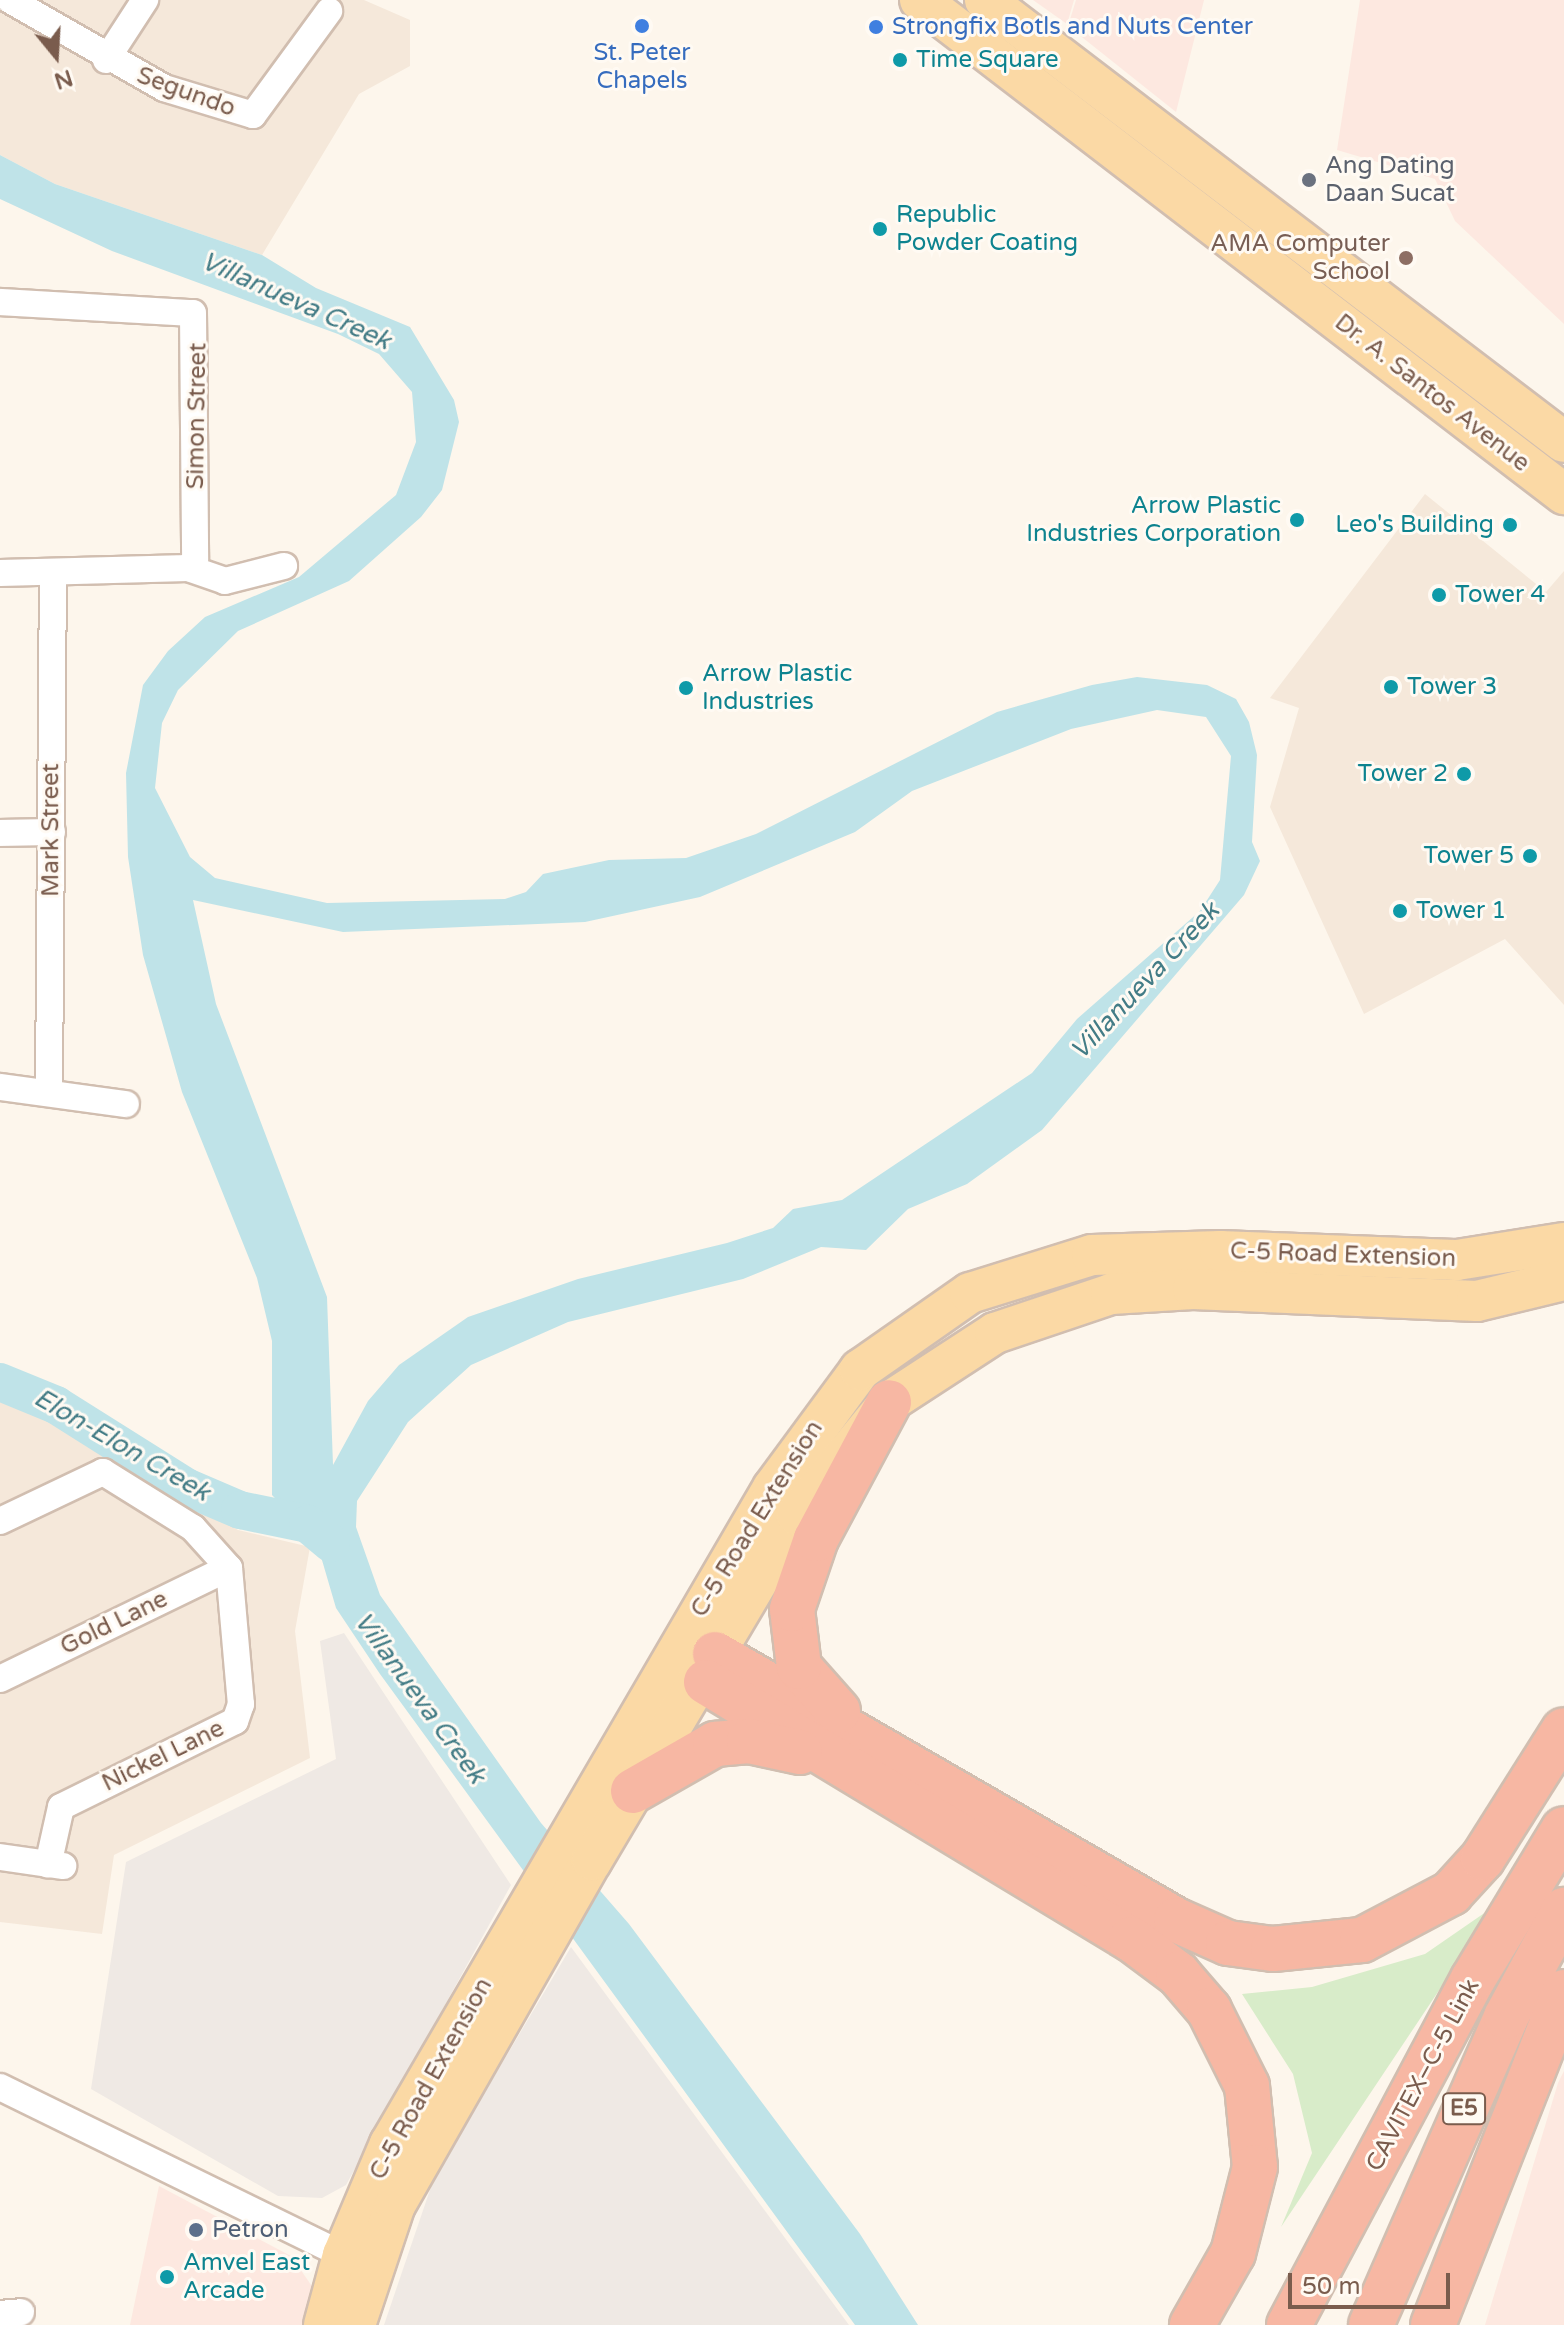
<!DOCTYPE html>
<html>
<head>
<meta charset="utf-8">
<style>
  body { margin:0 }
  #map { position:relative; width:1564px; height:2325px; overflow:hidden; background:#fdf6ec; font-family:"Varela Round",sans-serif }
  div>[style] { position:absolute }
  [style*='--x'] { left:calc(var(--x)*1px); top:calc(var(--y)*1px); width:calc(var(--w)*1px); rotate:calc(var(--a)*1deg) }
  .residential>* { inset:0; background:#f5e8da }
  .commercial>* { inset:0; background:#fde8e0 }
  .industrial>* { inset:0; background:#efe9e4 }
  .green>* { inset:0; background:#d8ecc9 }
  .water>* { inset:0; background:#bfe3e8 }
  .river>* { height:38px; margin:-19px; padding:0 19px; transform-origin:19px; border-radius:19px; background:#bfe3e8 }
  .roads { filter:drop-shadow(2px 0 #d1beb0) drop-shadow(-2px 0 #d1beb0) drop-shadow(0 2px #d1beb0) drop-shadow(0 -2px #d1beb0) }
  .street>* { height:26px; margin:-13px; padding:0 13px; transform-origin:13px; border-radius:13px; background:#fff }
  .primary>* { height:40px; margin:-20px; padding:0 20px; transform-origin:20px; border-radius:20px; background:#fbd9a5 }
  .highway>* { height:44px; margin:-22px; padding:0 22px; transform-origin:22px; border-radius:22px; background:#f7b7a3 }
  .dots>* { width:22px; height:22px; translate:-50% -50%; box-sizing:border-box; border:4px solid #fffaf3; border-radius:50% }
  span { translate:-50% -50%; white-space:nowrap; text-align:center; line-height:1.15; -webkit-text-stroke:6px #fffaf3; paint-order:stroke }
  .shield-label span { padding:2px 6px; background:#fffaf3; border:2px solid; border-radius:6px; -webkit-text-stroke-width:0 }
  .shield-label { font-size:22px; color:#7a5c4d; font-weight:700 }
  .shop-label { font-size:24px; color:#366cbe }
  .left { translate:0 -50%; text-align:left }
  .culture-label { font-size:24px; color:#0d838f }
  .right { translate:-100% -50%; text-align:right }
  .street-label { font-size:24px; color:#7a5c4d }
  .worship-label { font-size:24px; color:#5b616d }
  .education-label { font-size:24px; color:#785e54 }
  .service-label { font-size:24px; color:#4e5e75 }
  .water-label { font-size:26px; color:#437c86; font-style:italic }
  .north { position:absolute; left:16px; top:16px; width:80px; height:80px; -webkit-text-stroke:6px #fffaf3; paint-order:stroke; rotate:162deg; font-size:22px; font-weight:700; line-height:32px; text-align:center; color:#7a5c4d }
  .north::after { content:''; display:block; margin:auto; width:28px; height:36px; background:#7a5c4d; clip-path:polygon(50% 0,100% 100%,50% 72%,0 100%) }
  .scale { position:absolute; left:1288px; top:2273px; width:162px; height:36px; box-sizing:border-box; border:4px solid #7a5c4d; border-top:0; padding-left:10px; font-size:24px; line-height:28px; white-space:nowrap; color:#7a5c4d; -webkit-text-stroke:6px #fffaf3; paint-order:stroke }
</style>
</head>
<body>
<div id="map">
  <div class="residential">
    <i style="clip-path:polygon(0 0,364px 0,410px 20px,410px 66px,359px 94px,262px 255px,55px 184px,0 155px)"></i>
    <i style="clip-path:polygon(1425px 494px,1546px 592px,1564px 571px,1564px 1005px,1505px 939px,1364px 1014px,1270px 807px,1299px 708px,1270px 698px)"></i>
    <i style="clip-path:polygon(0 1393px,34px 1405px,85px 1445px,238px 1530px,310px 1547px,295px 1631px,310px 1758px,114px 1855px,102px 1934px,0 1922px)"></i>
  </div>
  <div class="commercial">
    <i style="clip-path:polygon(1033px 0,1074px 0,1067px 24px)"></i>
    <i style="clip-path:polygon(1076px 0,1204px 0,1176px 112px,1068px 26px)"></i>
    <i style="clip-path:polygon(1360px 0,1564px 0,1564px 324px,1455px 221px,1435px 179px,1337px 150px)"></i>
    <i style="clip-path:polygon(1564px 2071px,1564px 2325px,1485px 2325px,1558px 2083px)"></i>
    <i style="clip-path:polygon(159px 2186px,291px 2256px,316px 2292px,310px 2325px,130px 2325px)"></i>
  </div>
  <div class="industrial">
    <i style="clip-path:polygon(344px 1633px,511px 1885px,346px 2185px,322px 2198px,278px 2196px,91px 2089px,126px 1862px,336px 1759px,320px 1641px)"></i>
    <i style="clip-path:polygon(571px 1947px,849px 2325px,384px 2325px,434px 2178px)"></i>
  </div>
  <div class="green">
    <i style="clip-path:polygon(1496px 1905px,1281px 2227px,1312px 2153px,1293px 2074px,1242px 1994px,1312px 1987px,1425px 1954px)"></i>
  </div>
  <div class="water">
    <i style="clip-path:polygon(evenodd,0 155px,55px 184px,262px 255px,316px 288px,410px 327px,454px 400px,459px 422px,442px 490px,421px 517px,349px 581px,238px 631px,178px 690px,162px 723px,155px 788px,190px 857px,215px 878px,327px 903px,505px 899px,526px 892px,543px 874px,609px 860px,686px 858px,756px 834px,997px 712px,1092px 685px,1137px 677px,1207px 685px,1236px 699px,1249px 722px,1257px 755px,1252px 842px,1260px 861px,1244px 895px,1042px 1130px,967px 1184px,908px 1209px,866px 1250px,821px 1247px,743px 1279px,568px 1322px,471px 1365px,408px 1422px,357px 1501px,356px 1527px,380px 1595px,541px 1823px,629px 1924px,860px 2234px,918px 2325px,855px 2325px,380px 1674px,336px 1608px,317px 1543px,272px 1495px,272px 1341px,257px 1278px,182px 1092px,143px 955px,128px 857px,126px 773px,143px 685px,168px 651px,205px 617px,299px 577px,396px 495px,416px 442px,412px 392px,379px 354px,338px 334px,112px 251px,0 199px,0 155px,1157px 710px,1206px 717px,1231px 756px,1220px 880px,1200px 911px,1077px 1019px,1032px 1073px,842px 1200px,793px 1209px,773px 1228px,727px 1243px,578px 1279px,468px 1317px,399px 1365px,368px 1401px,333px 1465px,327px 1297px,216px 1004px,193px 900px,343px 932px,585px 922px,700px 897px,855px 832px,912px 791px,1071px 729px,1157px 710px)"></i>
  </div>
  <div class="river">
    <i style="--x:0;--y:1382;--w:61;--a:22.3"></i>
    <i style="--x:56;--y:1405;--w:154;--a:32.2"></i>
    <i style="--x:186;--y:1487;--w:59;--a:23.1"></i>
    <i style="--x:240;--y:1510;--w:69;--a:11.6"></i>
    <i style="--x:308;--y:1524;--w:30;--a:40"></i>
  </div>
  <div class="roads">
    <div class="street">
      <i style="--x:10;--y:0;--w:177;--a:29.7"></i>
      <i style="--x:164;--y:88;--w:93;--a:16.9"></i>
      <i style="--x:253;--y:115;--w:129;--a:-53.8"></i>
      <i style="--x:106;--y:60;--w:72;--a:-57"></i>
      <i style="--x:0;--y:302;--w:193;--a:3.3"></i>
      <i style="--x:193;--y:313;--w:247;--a:89.5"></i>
      <i style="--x:195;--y:560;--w:11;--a:131"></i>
      <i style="--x:188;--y:568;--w:39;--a:19"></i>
      <i style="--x:225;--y:581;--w:61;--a:-14.3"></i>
      <i style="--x:0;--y:573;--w:188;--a:-1.5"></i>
      <i style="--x:0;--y:833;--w:52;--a:-1.1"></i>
      <i style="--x:0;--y:1087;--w:127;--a:7.7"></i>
      <i style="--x:49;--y:1089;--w:517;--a:-89.56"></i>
      <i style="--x:0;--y:1521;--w:114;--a:-25.4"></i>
      <i style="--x:103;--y:1472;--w:106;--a:31.9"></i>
      <i style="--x:193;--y:1528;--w:54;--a:48"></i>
      <i style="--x:229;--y:1568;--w:137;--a:85"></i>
      <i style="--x:241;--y:1704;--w:18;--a:109"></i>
      <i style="--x:235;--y:1721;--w:194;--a:153.7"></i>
      <i style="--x:61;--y:1807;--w:59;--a:102.6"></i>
      <i style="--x:0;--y:1679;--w:254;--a:-25.9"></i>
      <i style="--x:0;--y:1857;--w:64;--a:8.1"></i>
      <i style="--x:0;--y:2087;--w:382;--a:26.1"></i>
      <i style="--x:0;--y:2314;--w:21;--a:-5"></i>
    </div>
    <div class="primary">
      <i style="--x:920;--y:0;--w:812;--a:37.49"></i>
      <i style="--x:985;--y:0;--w:728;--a:37.36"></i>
      <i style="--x:324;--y:2325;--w:73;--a:-74.8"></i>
      <i style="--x:343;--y:2255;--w:121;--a:-67.1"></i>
      <i style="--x:390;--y:2144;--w:760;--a:-59.72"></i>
      <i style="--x:773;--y:1488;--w:147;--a:-53.6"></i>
      <i style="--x:860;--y:1370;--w:134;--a:-35"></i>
      <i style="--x:970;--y:1293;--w:128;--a:-17.3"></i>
      <i style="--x:1092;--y:1255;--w:128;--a:-1.8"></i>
      <i style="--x:1220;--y:1251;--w:237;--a:2.2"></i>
      <i style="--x:1457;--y:1260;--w:108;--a:-9"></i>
      <i style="--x:355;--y:2325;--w:126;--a:-71.6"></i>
      <i style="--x:395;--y:2205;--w:397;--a:-60.3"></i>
      <i style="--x:592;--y:1860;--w:401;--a:-59.3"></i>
      <i style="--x:797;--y:1515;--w:146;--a:-50.8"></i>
      <i style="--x:889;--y:1402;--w:126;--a:-33.1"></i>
      <i style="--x:995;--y:1333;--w:122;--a:-18.6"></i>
      <i style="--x:1111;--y:1294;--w:82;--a:-3.5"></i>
      <i style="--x:1193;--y:1289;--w:284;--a:2.4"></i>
      <i style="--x:1477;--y:1301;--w:89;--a:-13.6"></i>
    </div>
    <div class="highway">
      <i style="--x:715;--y:1654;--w:532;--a:29.99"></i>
      <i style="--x:1176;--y:1920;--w:57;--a:23.9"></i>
      <i style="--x:1228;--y:1943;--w:45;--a:7.6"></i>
      <i style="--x:1273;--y:1949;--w:89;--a:-5.8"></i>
      <i style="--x:1362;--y:1940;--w:101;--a:-27.8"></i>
      <i style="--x:1451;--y:1893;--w:47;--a:-47.6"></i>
      <i style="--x:1483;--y:1858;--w:151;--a:-57.7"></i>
      <i style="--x:706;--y:1682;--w:497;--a:31.2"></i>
      <i style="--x:1131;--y:1939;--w:59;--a:36.7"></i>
      <i style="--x:1178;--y:1974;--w:48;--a:49.3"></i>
      <i style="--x:1209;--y:2010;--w:85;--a:63.4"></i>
      <i style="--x:1247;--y:2086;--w:81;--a:84.4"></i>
      <i style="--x:1255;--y:2167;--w:89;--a:104.3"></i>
      <i style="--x:1233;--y:2253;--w:83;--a:119.7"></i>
      <i style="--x:838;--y:1711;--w:59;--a:-131.6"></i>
      <i style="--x:799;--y:1667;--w:58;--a:-96.9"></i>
      <i style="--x:792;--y:1609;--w:74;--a:-71.1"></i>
      <i style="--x:816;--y:1539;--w:155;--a:-61.9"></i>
      <i style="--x:633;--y:1791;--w:95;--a:-29.8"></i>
      <i style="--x:715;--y:1744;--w:34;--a:-5"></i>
      <i style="--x:749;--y:1741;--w:52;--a:12.2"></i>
      <i style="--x:1289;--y:2325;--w:392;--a:-62"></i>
      <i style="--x:1473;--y:1979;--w:175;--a:-58.8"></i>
      <i style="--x:1371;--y:2325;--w:336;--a:-66.3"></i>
      <i style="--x:1506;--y:2017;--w:122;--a:-61.5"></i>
      <i style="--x:1433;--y:2325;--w:358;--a:-68.5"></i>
    </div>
  </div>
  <div class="dots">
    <i style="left:642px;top:26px;background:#3f7fe0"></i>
    <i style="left:876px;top:27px;background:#3f7fe0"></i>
    <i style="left:900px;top:60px;background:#0f9aa8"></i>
    <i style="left:1309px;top:180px;background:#6b7280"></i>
    <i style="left:880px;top:229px;background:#0f9aa8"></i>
    <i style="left:1406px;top:258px;background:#8d6e63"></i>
    <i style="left:1297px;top:520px;background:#0f9aa8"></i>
    <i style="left:1510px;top:525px;background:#0f9aa8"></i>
    <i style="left:1439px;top:595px;background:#0f9aa8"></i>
    <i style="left:1391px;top:687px;background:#0f9aa8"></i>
    <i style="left:686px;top:688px;background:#0f9aa8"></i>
    <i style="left:1464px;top:774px;background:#0f9aa8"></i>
    <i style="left:1530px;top:856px;background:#0f9aa8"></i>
    <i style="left:1400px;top:911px;background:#0f9aa8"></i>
    <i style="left:196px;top:2230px;background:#5c6f8a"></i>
    <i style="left:167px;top:2277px;background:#0f9aa8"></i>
  </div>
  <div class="shield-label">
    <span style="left:1464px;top:2109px">E5</span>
  </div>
  <div class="shop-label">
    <span class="left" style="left:892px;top:27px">Strongfix Botls and Nuts Center</span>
    <span style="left:642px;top:67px">St. Peter<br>Chapels</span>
  </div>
  <div class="culture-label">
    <span class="left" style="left:916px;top:60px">Time Square</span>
    <span class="left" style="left:896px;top:229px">Republic<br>Powder Coating</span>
    <span class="right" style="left:1281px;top:520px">Arrow Plastic<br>Industries Corporation</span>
    <span class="right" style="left:1494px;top:525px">Leo's Building</span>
    <span class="left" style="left:1455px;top:595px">Tower 4</span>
    <span class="left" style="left:702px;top:688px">Arrow Plastic<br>Industries</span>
    <span class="left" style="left:1407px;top:687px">Tower 3</span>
    <span class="right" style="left:1448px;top:774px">Tower 2</span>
    <span class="right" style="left:1514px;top:856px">Tower 5</span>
    <span class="left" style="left:1416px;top:911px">Tower 1</span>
    <span class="left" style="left:183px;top:2277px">Amvel East<br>Arcade</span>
  </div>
  <div class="street-label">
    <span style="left:186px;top:92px;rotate:20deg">Segundo</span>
    <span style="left:1432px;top:393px;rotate:38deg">Dr. A. Santos Avenue</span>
    <span style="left:197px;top:416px;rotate:-89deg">Simon Street</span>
    <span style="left:51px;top:830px;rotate:-90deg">Mark Street</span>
    <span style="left:1343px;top:1255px;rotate:2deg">C-5 Road Extension</span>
    <span style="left:757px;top:1519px;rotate:-58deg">C-5 Road Extension</span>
    <span style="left:114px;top:1623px;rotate:-26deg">Gold Lane</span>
    <span style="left:163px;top:1756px;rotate:-26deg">Nickel Lane</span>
    <span style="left:1423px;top:2075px;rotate:-62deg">CAVITEX–C-5 Link</span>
    <span style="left:431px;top:2079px;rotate:-61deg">C-5 Road Extension</span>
  </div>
  <div class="worship-label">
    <span class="left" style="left:1325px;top:180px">Ang Dating<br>Daan Sucat</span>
  </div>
  <div class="education-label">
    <span class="right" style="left:1390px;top:258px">AMA Computer<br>School</span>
  </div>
  <div class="service-label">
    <span class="left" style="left:212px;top:2230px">Petron</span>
  </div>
  <div class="water-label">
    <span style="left:296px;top:301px;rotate:24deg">Villanueva Creek</span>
    <span style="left:1145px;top:981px;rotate:-47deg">Villanueva Creek</span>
    <span style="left:122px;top:1445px;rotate:30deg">Elon-Elon Creek</span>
    <span style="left:420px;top:1698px;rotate:54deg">Villanueva Creek</span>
  </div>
  <div class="north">N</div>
  <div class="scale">50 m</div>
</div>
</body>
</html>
